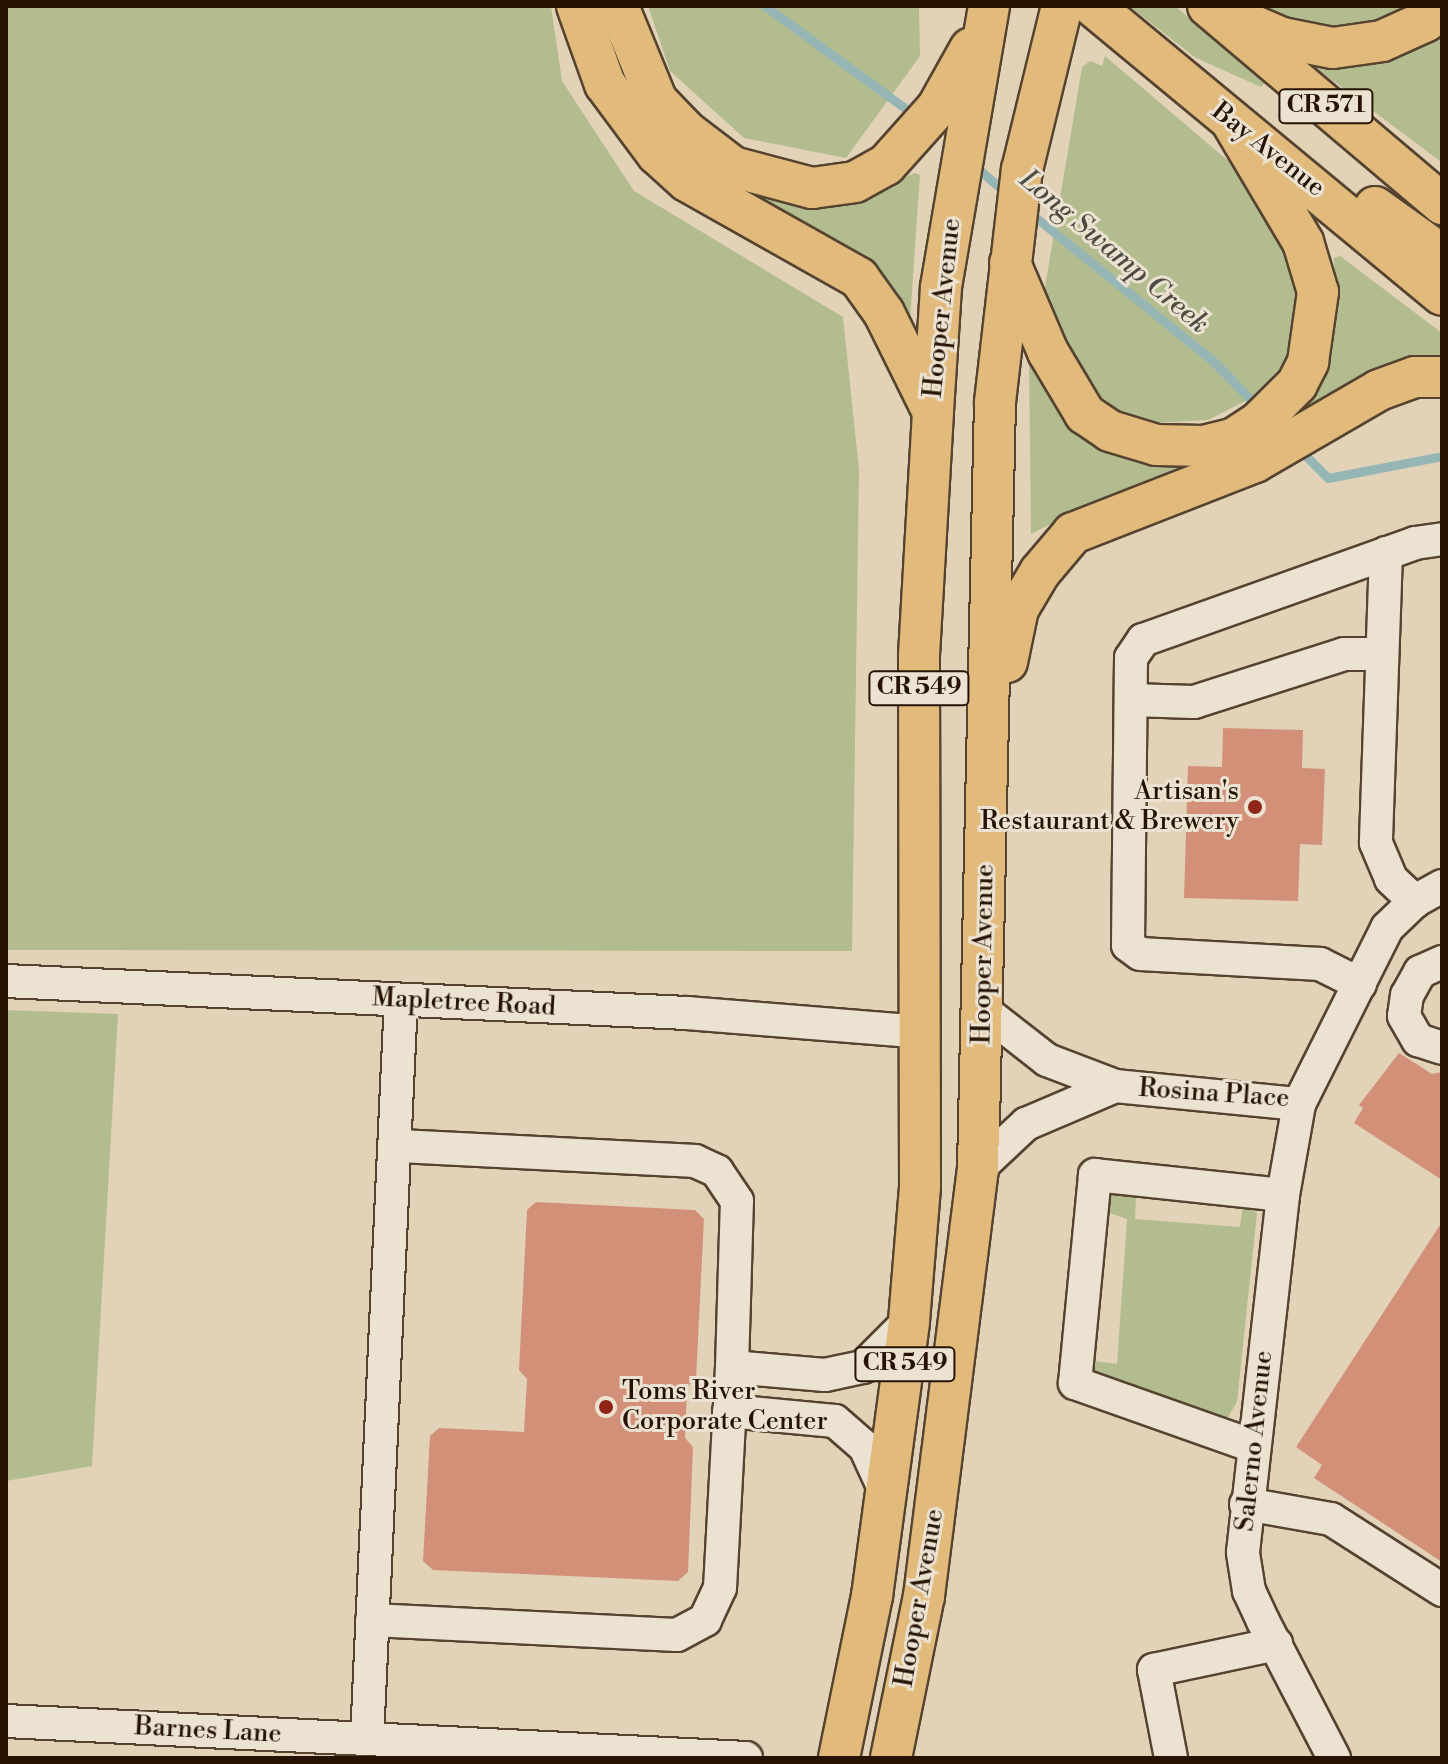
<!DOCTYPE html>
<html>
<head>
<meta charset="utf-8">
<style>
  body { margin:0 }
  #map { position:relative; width:1448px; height:1764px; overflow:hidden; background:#e2d3b8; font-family:"Libre Bodoni",serif }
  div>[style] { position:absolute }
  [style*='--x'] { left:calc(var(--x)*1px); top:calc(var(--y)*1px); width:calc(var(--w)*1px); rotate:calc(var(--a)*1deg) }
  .green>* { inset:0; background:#b3bc8f }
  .stream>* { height:9px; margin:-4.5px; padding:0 4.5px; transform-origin:4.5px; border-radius:4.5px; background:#96b6b6 }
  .building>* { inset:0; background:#d29078 }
  .roads { filter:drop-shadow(2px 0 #554330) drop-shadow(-2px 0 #554330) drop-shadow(0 2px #554330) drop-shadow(0 -2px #554330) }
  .minor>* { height:32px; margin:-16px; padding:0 16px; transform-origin:16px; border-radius:16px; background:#ece2d1 }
  .major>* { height:40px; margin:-20px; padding:0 20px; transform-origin:20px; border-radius:20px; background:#e1ba7c }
  .dots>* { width:22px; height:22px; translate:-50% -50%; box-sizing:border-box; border:4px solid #ece2d1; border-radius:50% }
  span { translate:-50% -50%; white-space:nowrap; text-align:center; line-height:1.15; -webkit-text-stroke:6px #ece2d1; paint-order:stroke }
  .shield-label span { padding:2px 6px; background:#ece2d1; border:2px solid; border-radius:6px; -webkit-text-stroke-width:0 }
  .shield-label { font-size:24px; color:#261303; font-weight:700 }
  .street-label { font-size:26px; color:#261303 }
  .poi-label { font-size:26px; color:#261303 }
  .right { translate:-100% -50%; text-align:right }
  .left { translate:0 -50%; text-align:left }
  .water-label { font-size:28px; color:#4d4c42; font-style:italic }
  .frame { position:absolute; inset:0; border:8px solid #261303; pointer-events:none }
</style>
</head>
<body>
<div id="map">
  <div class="green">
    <i style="clip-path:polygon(6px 6px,551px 6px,562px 81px,634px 191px,843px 317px,859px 470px,852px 951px,6px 950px)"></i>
    <i style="clip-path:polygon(648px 6px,919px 6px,920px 56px,846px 158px,744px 138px,670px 71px)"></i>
    <i style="clip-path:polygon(1129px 6px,1175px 6px,1265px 83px,1261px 87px,1196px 58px)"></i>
    <i style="clip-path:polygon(1256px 6px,1409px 6px,1357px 29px,1305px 29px)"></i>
    <i style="clip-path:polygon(1442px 22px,1440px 161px,1304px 59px)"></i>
    <i style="clip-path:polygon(1105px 56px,1239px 170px,1265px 200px,1300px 287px,1294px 341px,1280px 368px,1251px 398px,1208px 420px,1153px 423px,1116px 414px,1088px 395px,1044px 293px,1082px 67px,1090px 61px,1102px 66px)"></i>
    <i style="clip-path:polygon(915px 173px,920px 175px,910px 321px,749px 194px,871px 193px)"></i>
    <i style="clip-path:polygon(1340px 256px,1442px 333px,1442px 358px,1283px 423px,1335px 308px,1334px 258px)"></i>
    <i style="clip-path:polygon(1029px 362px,1053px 402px,1071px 419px,1200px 464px,1095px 501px,1031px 534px)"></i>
    <i style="clip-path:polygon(6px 1010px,118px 1014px,92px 1466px,6px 1481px)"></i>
    <i style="clip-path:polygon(1115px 1193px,1136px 1196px,1135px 1219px,1240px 1227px,1243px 1205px,1257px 1213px,1237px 1402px,1228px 1417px,1210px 1417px,1093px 1374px,1094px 1361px,1117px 1364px,1127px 1219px,1104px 1211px,1106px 1197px)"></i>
  </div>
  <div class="stream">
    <i style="--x:765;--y:6;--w:188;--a:36.1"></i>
    <i style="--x:974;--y:165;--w:45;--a:41.4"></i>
    <i style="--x:1029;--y:212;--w:238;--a:39"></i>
    <i style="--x:1214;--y:362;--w:63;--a:45.6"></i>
    <i style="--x:1299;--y:449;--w:41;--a:45"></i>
    <i style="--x:1328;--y:478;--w:116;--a:-10.9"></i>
  </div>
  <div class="building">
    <i style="clip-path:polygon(1223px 728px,1303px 730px,1302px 768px,1325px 769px,1322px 845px,1300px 844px,1298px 901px,1184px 898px,1188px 766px,1222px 767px)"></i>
    <i style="clip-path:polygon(1399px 1053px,1432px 1074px,1442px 1072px,1442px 1180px,1354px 1123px,1363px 1108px,1359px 1105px)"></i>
    <i style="clip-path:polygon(536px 1202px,695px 1210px,704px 1219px,696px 1379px,687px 1386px,685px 1438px,693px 1447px,688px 1572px,678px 1581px,433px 1570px,423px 1561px,430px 1436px,439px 1428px,524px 1432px,527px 1379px,519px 1370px,527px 1210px)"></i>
    <i style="clip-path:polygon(1442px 1222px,1442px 1562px,1314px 1478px,1322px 1465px,1296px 1447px)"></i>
  </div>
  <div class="roads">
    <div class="minor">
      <i style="--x:1386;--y:553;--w:290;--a:92"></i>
      <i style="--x:1376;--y:843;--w:39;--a:67"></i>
      <i style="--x:1391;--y:879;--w:33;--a:43"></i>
      <i style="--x:1131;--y:700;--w:63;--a:1.8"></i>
      <i style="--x:1194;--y:702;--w:157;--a:-17.7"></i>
      <i style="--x:1344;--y:654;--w:38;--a:0"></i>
      <i style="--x:1442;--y:962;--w:24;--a:156"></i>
      <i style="--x:1420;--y:972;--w:26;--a:119"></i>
      <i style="--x:1407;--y:995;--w:21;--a:98"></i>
      <i style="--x:1404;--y:1016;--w:28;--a:60"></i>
      <i style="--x:1418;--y:1040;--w:25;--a:18"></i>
      <i style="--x:6;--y:981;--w:682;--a:2.69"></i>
      <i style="--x:687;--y:1013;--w:235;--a:4.6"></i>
      <i style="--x:1360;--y:984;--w:45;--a:-153.4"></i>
      <i style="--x:1320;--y:964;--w:180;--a:-176.8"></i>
      <i style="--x:1140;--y:954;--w:15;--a:-143"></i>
      <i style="--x:1128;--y:945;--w:287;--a:-89.4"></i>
      <i style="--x:1131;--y:658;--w:22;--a:-56"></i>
      <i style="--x:1143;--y:640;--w:289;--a:-19.6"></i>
      <i style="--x:1415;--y:543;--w:27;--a:-8"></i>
      <i style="--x:983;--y:1010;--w:81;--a:38"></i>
      <i style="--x:1047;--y:1060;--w:73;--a:20.9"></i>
      <i style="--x:1115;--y:1086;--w:185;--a:5.6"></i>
      <i style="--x:978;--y:1169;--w:66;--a:-43.2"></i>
      <i style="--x:1026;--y:1124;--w:97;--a:-23.1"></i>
      <i style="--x:732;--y:1367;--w:93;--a:4.9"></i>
      <i style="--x:825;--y:1375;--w:39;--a:-12"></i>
      <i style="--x:863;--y:1367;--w:65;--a:-45"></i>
      <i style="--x:729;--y:1411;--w:106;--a:5.4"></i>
      <i style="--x:835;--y:1421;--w:40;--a:41"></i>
      <i style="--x:865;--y:1447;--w:53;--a:65.4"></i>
      <i style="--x:1253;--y:1446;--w:189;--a:-160.5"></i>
      <i style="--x:1075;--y:1383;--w:209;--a:-84.5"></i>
      <i style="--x:1095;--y:1175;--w:189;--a:6.1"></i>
      <i style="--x:1246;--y:1504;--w:86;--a:10"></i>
      <i style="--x:1331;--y:1519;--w:132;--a:32.6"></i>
      <i style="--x:372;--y:1620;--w:305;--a:2.8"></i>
      <i style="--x:677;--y:1635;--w:32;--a:-28"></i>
      <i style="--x:705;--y:1620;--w:35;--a:-65"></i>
      <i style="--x:720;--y:1588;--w:221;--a:-86.9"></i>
      <i style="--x:732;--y:1367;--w:166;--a:-88.3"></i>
      <i style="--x:737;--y:1201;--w:36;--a:-124"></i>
      <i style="--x:717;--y:1171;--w:24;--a:-156"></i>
      <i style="--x:695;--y:1161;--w:300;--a:-177.1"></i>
      <i style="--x:6;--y:1721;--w:741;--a:2.86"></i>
      <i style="--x:367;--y:1739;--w:740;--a:-87.37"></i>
      <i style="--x:1171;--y:1758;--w:90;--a:-100.9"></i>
      <i style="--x:1154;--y:1670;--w:125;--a:-12"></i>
      <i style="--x:1334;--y:1758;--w:154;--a:-117.4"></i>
      <i style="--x:1263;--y:1621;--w:33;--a:-115"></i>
      <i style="--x:1249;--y:1591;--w:39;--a:-99"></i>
      <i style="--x:1243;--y:1552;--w:359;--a:-83.6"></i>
      <i style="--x:1283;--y:1195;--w:92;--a:-80"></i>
      <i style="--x:1299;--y:1104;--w:197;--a:-63.4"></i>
      <i style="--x:1387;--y:928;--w:39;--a:-44"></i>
      <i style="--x:1415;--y:901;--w:31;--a:-29"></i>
    </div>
    <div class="major">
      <i style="--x:577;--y:6;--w:83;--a:70.3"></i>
      <i style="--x:605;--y:84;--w:87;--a:53.4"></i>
      <i style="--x:657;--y:154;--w:40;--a:42"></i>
      <i style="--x:687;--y:181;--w:197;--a:29.4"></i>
      <i style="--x:859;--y:278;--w:43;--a:54.5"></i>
      <i style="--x:884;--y:313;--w:108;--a:63.7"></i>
      <i style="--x:618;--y:6;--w:103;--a:67.7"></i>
      <i style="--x:657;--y:101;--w:42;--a:46"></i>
      <i style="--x:686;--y:131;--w:59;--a:37.5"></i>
      <i style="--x:733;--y:167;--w:82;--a:14.9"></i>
      <i style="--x:812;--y:188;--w:43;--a:-7.9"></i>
      <i style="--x:855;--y:182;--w:35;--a:-29"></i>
      <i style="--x:886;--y:165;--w:76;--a:-48.2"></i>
      <i style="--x:937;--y:108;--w:68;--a:-60.8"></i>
      <i style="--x:1093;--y:6;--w:453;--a:39.6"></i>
      <i style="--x:1208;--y:6;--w:307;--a:40.2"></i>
      <i style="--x:1240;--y:20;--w:46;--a:23.2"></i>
      <i style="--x:1282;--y:38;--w:52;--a:11.1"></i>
      <i style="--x:1333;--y:48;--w:49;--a:-8.1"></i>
      <i style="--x:1382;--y:41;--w:48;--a:-24.4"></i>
      <i style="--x:1426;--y:21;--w:21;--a:-47"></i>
      <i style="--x:1375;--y:207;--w:82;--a:35.6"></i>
      <i style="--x:1010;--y:263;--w:97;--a:66.9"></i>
      <i style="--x:1048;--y:352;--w:72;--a:59.2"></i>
      <i style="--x:1085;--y:414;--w:30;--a:34"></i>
      <i style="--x:1110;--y:431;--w:48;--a:16.9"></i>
      <i style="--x:1156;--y:445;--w:48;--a:1.2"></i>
      <i style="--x:1204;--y:446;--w:30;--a:-14"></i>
      <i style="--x:1233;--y:439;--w:31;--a:-33"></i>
      <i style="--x:1259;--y:422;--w:54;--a:-45"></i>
      <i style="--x:1297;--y:384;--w:25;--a:-63"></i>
      <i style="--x:1308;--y:362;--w:71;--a:-81.9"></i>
      <i style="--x:1318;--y:292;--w:52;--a:-106.7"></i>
      <i style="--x:1303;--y:242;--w:137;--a:-120.7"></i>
      <i style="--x:1007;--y:662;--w:54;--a:-78.3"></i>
      <i style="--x:1018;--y:609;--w:43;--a:-59.3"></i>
      <i style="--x:1040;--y:572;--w:51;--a:-49.8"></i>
      <i style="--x:1073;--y:533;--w:195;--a:-21.3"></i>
      <i style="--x:1255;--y:462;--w:143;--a:-30.1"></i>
      <i style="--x:1379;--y:390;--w:38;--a:-20"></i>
      <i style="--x:1415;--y:377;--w:27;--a:0"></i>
      <i style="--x:839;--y:1758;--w:165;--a:-78.5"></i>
      <i style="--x:872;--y:1596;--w:277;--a:-82.3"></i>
      <i style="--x:909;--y:1321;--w:135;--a:-85.3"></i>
      <i style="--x:920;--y:1186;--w:531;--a:-90.11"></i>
      <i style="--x:919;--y:655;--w:244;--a:-86.7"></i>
      <i style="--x:933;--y:411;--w:124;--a:-86.3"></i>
      <i style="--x:941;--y:287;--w:285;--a:-80.3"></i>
      <i style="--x:891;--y:1758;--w:165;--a:-78.5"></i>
      <i style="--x:924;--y:1596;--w:430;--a:-82.8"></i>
      <i style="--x:978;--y:1169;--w:767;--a:-88.73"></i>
      <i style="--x:995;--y:402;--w:234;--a:-83.4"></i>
      <i style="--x:1022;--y:170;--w:169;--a:-76.3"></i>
    </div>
  </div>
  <div class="dots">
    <i style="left:1255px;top:807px;background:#8f2418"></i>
    <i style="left:606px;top:1407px;background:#8f2418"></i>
  </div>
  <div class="shield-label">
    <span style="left:1326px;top:106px">CR 571</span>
    <span style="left:919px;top:688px">CR 549</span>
    <span style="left:905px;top:1364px">CR 549</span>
  </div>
  <div class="street-label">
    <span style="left:1268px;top:150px;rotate:38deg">Bay Avenue</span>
    <span style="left:943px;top:308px;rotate:-84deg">Hooper Avenue</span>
    <span style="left:984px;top:954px;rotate:-89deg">Hooper Avenue</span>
    <span style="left:464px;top:1003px;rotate:3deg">Mapletree Road</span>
    <span style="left:1214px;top:1094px;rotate:4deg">Rosina Place</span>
    <span style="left:1255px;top:1441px;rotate:-84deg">Salerno Avenue</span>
    <span style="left:920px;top:1598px;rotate:-80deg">Hooper Avenue</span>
    <span style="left:208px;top:1731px;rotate:3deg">Barnes Lane</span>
  </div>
  <div class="poi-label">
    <span class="right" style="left:1239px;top:807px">Artisan's<br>Restaurant &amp; Brewery</span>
    <span class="left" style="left:622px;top:1407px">Toms River<br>Corporate Center</span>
  </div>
  <div class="water-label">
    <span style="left:1114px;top:252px;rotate:40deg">Long Swamp Creek</span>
  </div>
  <div class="frame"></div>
</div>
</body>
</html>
